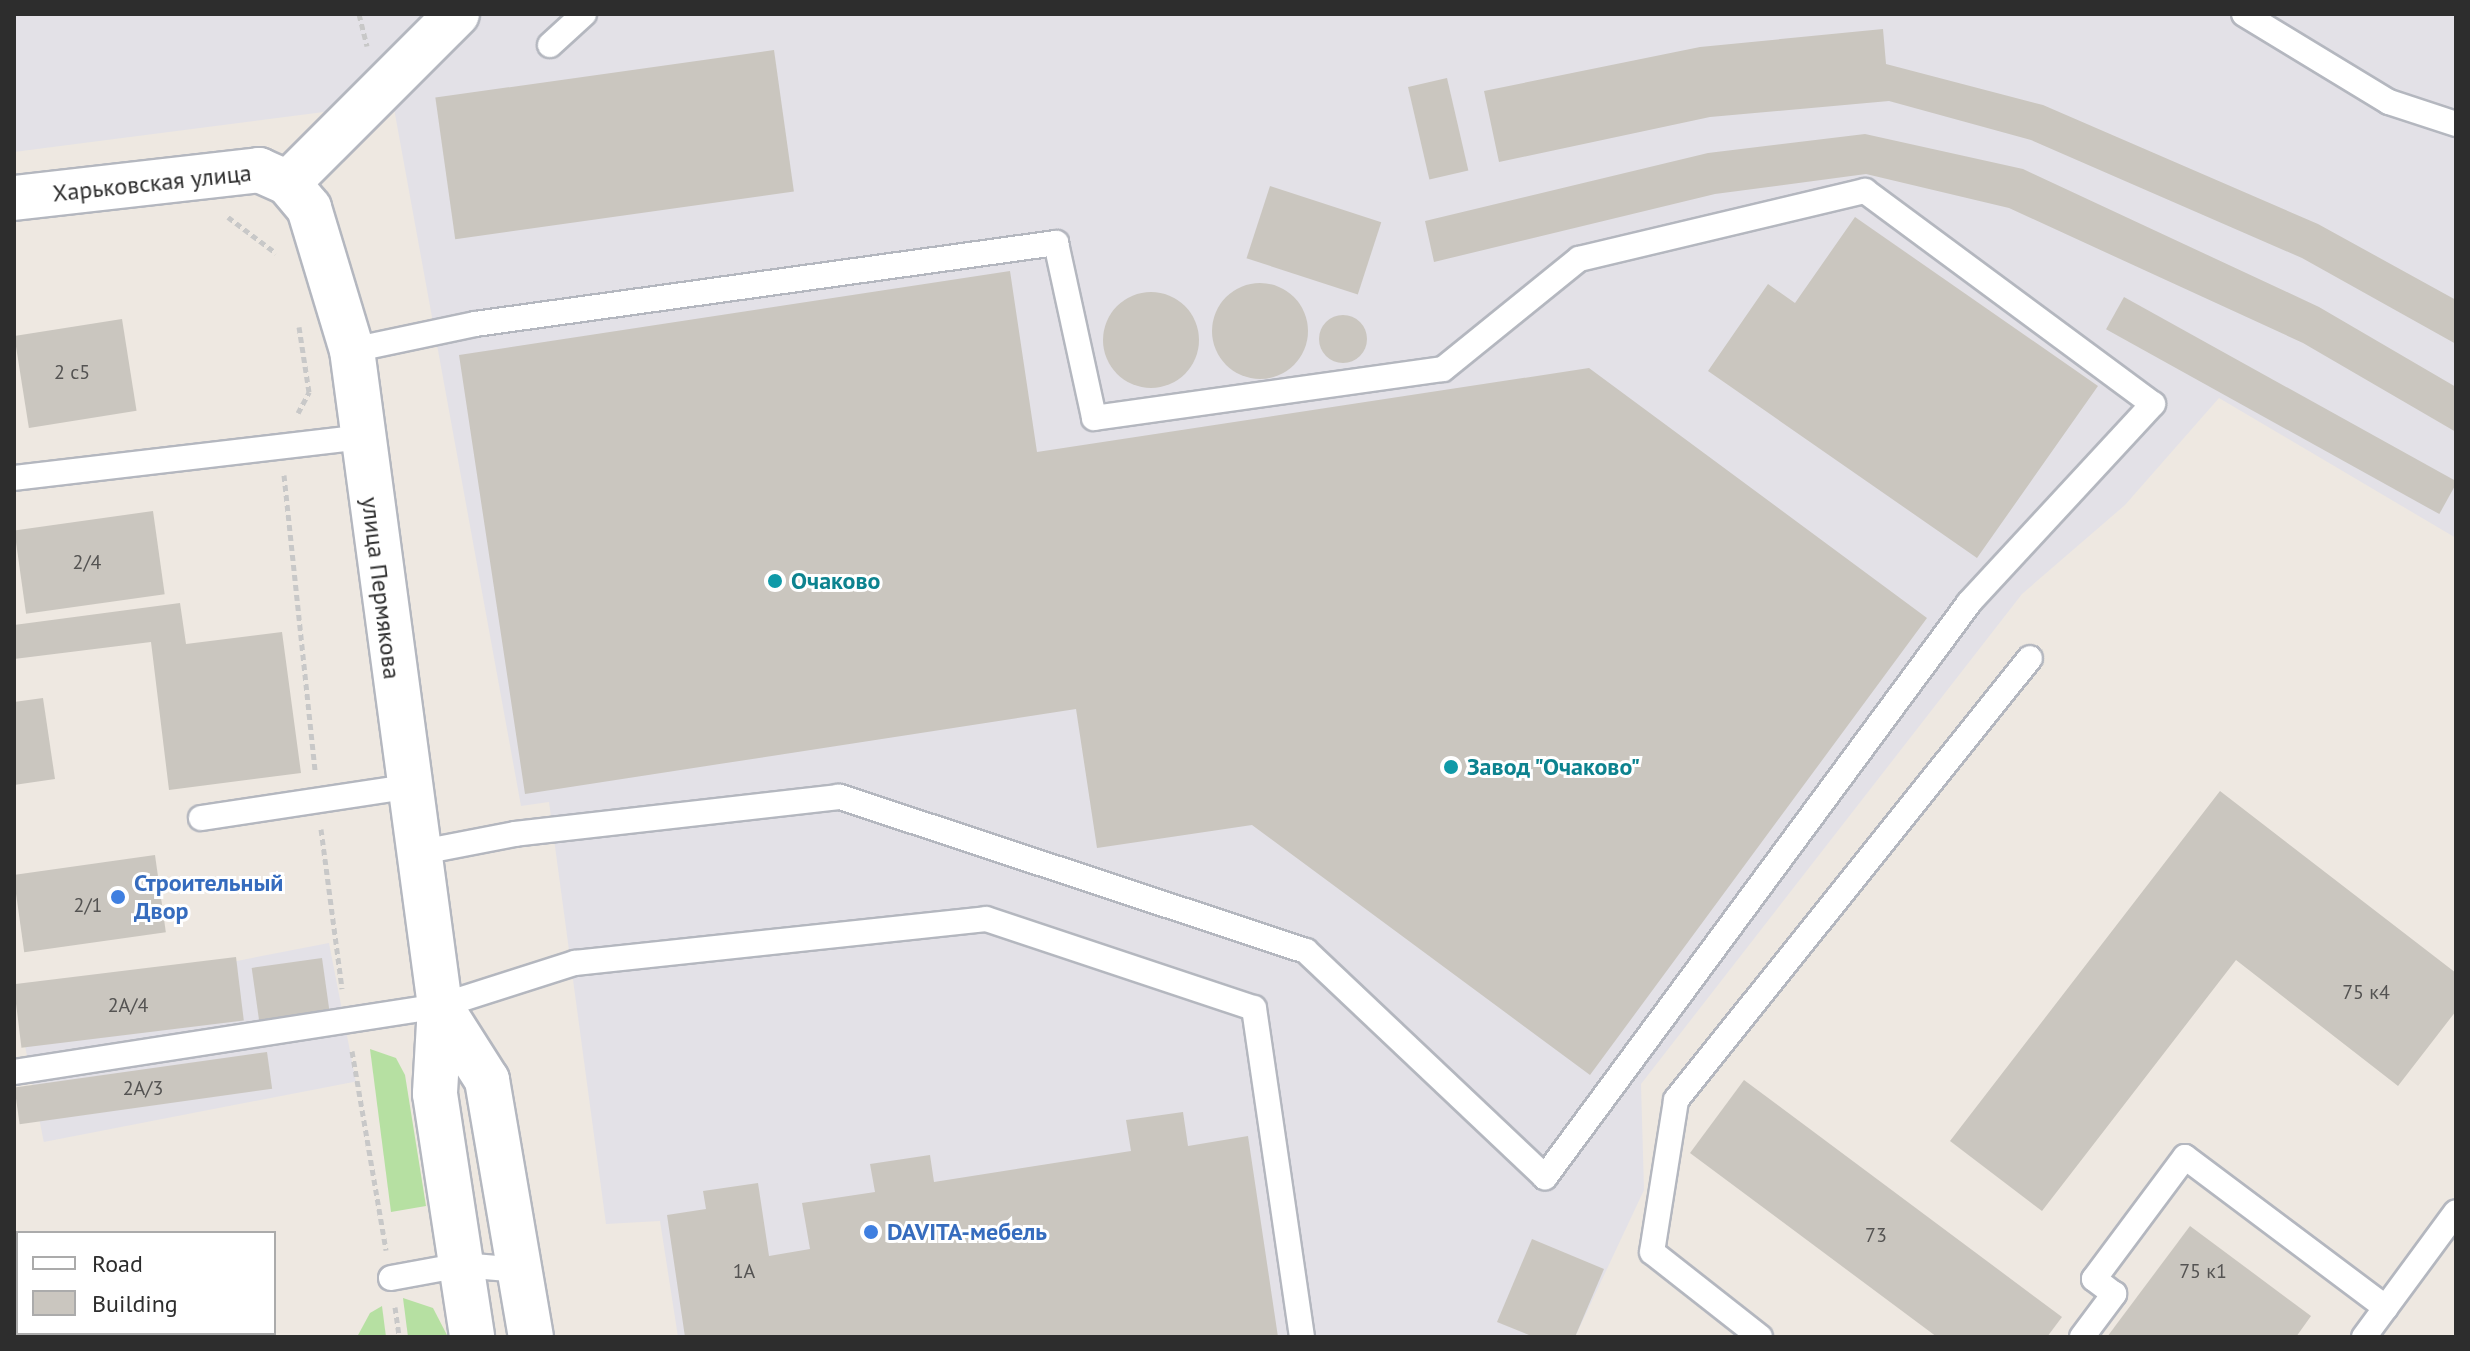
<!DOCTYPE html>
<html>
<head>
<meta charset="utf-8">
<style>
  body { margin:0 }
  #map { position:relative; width:2470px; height:1351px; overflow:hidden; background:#eee8e1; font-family:"PT Sans",sans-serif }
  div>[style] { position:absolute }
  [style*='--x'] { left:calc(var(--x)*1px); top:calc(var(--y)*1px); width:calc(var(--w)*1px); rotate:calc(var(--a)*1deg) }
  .industrial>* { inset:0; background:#e3e1e7; transform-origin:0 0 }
  .green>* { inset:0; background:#b6e0a2 }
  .building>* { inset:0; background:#cac6bf; transform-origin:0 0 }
  .round { border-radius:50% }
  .path>* { height:5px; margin-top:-2.5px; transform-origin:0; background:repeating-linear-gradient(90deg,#c8c8c8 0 6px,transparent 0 10px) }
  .roads { filter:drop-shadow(2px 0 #b4b7bf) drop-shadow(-2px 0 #b4b7bf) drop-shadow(0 2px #b4b7bf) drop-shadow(0 -2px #b4b7bf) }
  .service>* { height:24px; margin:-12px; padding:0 12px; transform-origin:12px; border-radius:12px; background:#fff }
  .minor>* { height:44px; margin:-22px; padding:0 22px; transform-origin:22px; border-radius:22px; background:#fff }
  .tertiary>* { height:44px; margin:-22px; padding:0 22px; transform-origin:22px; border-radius:22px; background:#fff }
  .dots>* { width:22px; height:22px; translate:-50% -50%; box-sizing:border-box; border:4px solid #fff; border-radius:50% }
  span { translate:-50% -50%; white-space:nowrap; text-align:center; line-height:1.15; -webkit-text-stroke:6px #fff; paint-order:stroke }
  .number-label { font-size:20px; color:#545352 }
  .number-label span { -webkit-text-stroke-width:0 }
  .street-label { font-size:24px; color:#2d2d2d }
  .culture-label { font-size:24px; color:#0d838f; font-weight:700 }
  .left { translate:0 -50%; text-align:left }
  .shop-label { font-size:24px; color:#366cbe; font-weight:700 }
  .frame { position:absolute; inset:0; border:16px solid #2d2d2d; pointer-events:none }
  .legend { position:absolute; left:16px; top:1231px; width:260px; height:104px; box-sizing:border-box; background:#fff; border:2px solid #ababab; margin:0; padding:10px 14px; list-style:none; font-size:24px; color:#2d2d2d }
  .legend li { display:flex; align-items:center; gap:16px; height:40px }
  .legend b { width:40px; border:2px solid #ababab }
</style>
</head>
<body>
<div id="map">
  <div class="industrial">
    <i style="clip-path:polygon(14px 14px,2456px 14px,2456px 538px,2219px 398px,2125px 505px,2022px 594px,1641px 1084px,1644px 1190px,1575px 1337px,678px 1337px,660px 1221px,606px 1224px,549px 802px,521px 806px,393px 103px,14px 152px)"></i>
    <i style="left:329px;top:943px;width:141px;height:318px;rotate:79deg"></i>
  </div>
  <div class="green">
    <i style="clip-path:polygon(370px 1049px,396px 1058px,405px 1075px,426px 1206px,391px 1212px)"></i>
    <i style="clip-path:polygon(403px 1298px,433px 1308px,448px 1337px,408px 1337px)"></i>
    <i style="clip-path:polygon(382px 1306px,386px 1337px,357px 1337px,370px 1313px)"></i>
  </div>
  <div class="building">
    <i style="clip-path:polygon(1883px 29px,1886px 64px,2043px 105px,2318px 224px,2456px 300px,2456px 344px,2302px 258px,2031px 140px,1889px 101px,1710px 117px,1499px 162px,1484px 91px,1700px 47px)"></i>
    <i style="left:774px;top:50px;width:143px;height:342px;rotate:82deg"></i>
    <i style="left:1447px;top:78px;width:95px;height:40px;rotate:77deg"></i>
    <i style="clip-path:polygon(1865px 134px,2023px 169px,2319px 307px,2456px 387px,2456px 432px,2303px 343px,2009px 208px,1866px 174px,1715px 194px,1434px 262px,1425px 221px,1708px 153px)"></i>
    <i style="left:1270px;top:186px;width:117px;height:76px;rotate:18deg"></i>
    <i style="clip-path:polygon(1855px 217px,2098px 386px,1977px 558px,1708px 371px,1768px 284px,1795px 303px)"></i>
    <i style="clip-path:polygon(1010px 271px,1037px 452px,1589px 368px,1927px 618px,1590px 1075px,1252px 825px,1097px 848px,1076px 709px,525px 794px,459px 355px)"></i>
    <i class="round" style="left:1212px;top:283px;width:96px;height:96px"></i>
    <i class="round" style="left:1103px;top:292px;width:96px;height:96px"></i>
    <i style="left:2124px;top:297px;width:381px;height:37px;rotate:29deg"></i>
    <i class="round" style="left:1319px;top:315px;width:48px;height:48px"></i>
    <i style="left:122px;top:319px;width:93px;height:109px;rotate:81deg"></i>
    <i style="left:153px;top:511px;width:84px;height:140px;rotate:82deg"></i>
    <i style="clip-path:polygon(180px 603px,186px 644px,282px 632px,301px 773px,169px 790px,151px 642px,14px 659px,14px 625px)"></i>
    <i style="clip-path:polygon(43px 698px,55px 779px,14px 785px,14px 702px)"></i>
    <i style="clip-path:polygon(2220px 791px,2456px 973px,2456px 1011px,2398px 1086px,2236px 960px,2042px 1211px,1950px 1141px)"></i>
    <i style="left:155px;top:855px;width:78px;height:143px;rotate:82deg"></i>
    <i style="left:236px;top:957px;width:64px;height:224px;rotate:83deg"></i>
    <i style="left:322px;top:958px;width:53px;height:71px;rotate:82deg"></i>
    <i style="left:267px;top:1052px;width:37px;height:255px;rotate:82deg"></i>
    <i style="clip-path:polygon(1744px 1080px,2062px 1317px,2047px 1337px,1937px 1337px,1690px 1153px)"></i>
    <i style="clip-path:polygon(1183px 1112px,1188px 1146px,1248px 1136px,1278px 1337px,685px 1337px,667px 1215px,706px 1209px,703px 1191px,758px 1183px,769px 1256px,810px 1249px,802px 1203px,875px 1192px,870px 1164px,930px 1155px,934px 1182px,1131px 1151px,1126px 1120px)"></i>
    <i style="clip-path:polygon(2190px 1226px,2311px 1316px,2296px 1337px,2107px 1337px)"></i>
    <i style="clip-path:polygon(1532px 1239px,1604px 1269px,1575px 1337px,1534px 1337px,1497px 1322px)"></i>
  </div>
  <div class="path">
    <i style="--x:359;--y:14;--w:33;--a:76"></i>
    <i style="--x:228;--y:217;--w:60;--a:36.9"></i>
    <i style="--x:298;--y:413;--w:24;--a:-62"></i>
    <i style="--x:309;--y:392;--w:66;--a:-98.7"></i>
    <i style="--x:284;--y:475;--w:298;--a:84"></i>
    <i style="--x:321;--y:829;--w:161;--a:82.5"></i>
    <i style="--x:352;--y:1051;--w:202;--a:80.3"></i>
    <i style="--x:395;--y:1307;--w:30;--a:82"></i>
  </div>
  <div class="roads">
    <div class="service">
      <i style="--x:2244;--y:14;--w:170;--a:31.3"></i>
      <i style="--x:2389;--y:102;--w:71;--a:18.2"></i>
      <i style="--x:550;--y:45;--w:46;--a:-42.4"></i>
      <i style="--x:352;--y:350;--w:126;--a:-11.9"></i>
      <i style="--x:475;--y:324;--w:587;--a:-7.94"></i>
      <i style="--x:1056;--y:243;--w:179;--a:77.7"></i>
      <i style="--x:1094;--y:418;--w:352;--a:-8"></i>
      <i style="--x:1443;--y:369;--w:175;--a:-39"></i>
      <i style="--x:1579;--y:259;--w:294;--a:-13.4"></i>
      <i style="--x:1865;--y:191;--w:358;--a:36.5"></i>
      <i style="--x:2153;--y:404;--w:271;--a:132.8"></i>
      <i style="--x:1969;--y:603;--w:714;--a:126.45"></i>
      <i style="--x:1545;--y:1177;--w:329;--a:-136.6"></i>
      <i style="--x:1306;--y:951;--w:492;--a:-161.7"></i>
      <i style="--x:839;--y:797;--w:326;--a:173.5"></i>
      <i style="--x:515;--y:834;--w:100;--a:169"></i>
      <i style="--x:14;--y:478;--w:351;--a:-6.7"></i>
      <i style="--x:201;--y:818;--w:207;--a:-8.6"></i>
      <i style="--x:14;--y:1072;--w:431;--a:-8.8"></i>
      <i style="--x:440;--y:1006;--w:142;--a:-17.7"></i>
      <i style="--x:575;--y:963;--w:413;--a:-6.1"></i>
      <i style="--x:986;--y:919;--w:282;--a:18.4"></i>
      <i style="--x:1254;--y:1008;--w:332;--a:81.7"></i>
      <i style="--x:391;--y:1278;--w:72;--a:-10.4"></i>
      <i style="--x:462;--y:1265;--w:58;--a:4.9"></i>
      <i style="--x:1760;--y:1337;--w:137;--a:-141.8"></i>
      <i style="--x:1652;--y:1252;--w:154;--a:-81"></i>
      <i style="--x:1676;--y:1100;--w:566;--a:-51.31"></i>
      <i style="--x:2082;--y:1337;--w:54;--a:-53.3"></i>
      <i style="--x:2114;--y:1294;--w:25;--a:-143"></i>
      <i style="--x:2094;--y:1279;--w:152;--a:-53.3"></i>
      <i style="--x:2185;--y:1157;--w:251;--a:36.9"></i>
      <i style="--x:2364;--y:1337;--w:155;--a:-53.6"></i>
    </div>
    <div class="minor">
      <i style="--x:288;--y:183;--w:239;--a:-45"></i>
    </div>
    <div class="tertiary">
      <i style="--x:14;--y:198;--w:247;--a:-6.5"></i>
      <i style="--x:259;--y:170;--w:32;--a:24"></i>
      <i style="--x:288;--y:183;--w:33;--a:50"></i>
      <i style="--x:309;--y:208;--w:148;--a:73.2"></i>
      <i style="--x:352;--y:350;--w:662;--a:82.36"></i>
      <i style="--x:440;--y:1006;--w:88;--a:93.3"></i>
      <i style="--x:435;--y:1094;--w:246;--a:81.3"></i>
      <i style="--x:440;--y:1006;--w:88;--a:57.6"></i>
      <i style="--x:487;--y:1080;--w:261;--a:80.3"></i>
    </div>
  </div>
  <div class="dots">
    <i style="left:775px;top:581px;background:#0f9aa8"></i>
    <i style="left:1451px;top:767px;background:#0f9aa8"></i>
    <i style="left:118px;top:897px;background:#3f7fe0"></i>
    <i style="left:871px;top:1232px;background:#3f7fe0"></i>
  </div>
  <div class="number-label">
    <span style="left:72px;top:372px">2 с5</span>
    <span style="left:87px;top:562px">2/4</span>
    <span style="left:88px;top:905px">2/1</span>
    <span style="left:2366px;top:992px">75 к4</span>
    <span style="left:128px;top:1005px">2А/4</span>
    <span style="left:143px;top:1088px">2А/3</span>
    <span style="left:1876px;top:1235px">73</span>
    <span style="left:744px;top:1271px">1А</span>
    <span style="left:2203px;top:1271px">75 к1</span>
  </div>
  <div class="street-label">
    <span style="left:152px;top:183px;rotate:-6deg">Харьковская улица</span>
    <span style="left:381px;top:588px;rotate:83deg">улица Пермякова</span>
  </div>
  <div class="culture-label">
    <span class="left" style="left:791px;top:581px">Очаково</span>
    <span class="left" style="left:1467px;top:767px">Завод "Очаково"</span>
  </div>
  <div class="shop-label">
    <span class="left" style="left:134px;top:897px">Строительный<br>Двор</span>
    <span class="left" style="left:887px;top:1232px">DAVITA-мебель</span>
  </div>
  <div class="frame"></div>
  <ul class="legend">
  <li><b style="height:10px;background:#fff"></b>Road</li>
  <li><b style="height:22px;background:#cac6bf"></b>Building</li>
  </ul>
</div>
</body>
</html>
